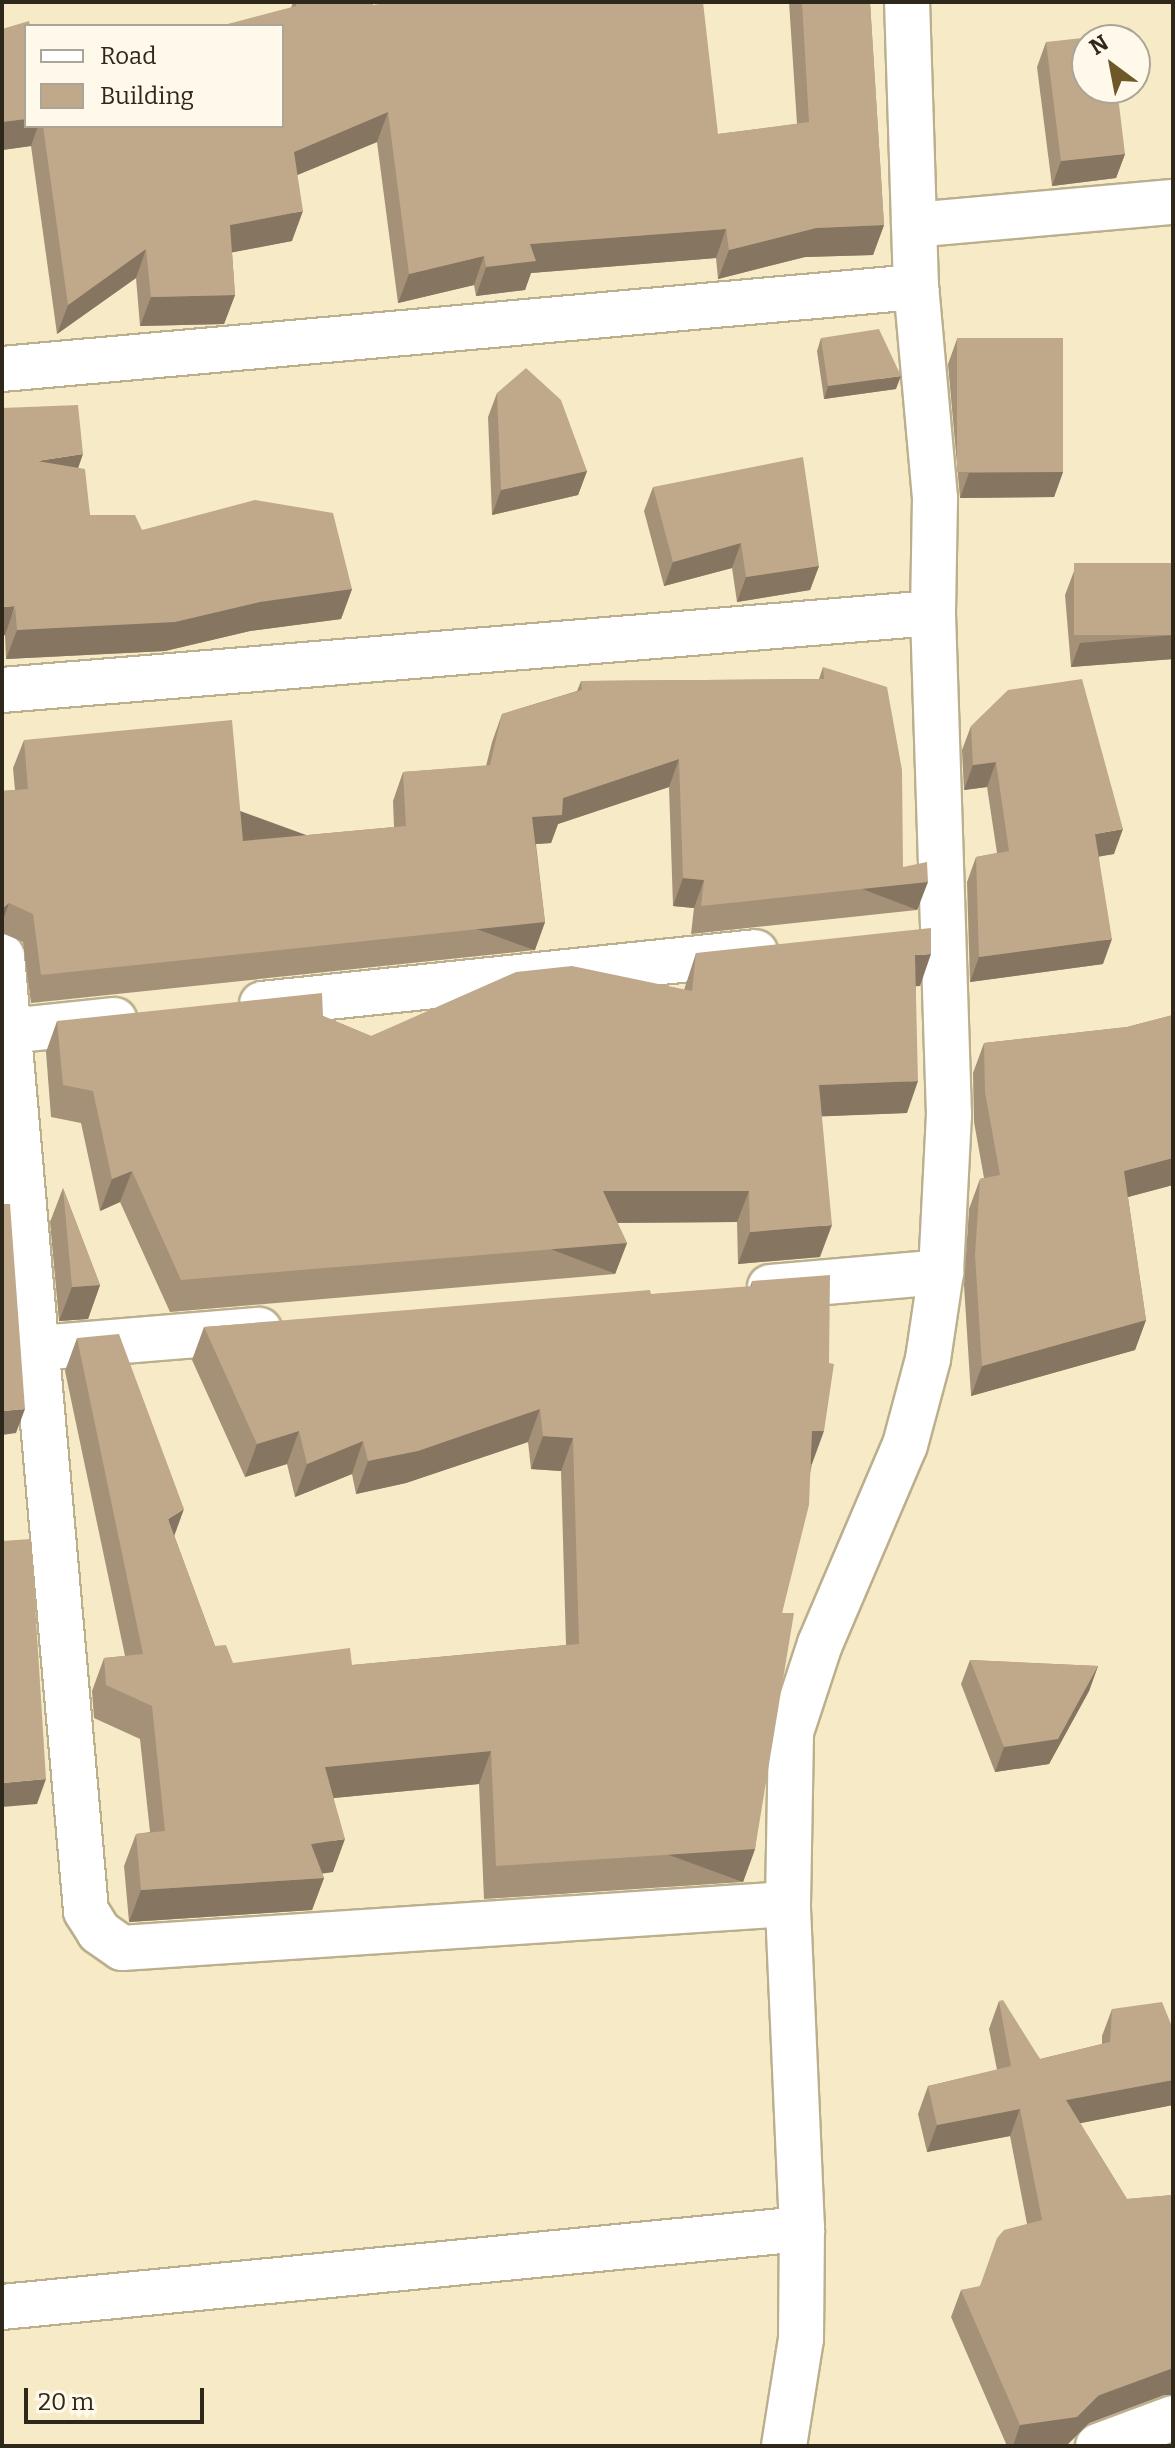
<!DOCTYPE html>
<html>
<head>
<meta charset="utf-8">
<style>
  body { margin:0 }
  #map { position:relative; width:1175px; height:2448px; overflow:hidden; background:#f7ebc7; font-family:Bitter,serif }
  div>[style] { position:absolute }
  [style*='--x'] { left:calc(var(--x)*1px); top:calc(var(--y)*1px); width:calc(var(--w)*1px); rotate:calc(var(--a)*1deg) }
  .roads { filter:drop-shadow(2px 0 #bbaf8d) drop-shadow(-2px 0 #bbaf8d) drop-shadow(0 2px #bbaf8d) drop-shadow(0 -2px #bbaf8d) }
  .street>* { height:44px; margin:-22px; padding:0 22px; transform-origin:22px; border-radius:22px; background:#fff }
  .wall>* { inset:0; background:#a59178 }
  .shaded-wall>* { inset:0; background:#867661; transform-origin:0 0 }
  .building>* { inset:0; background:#c0a98b; transform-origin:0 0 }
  span { translate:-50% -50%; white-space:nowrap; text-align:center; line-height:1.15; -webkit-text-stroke:8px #fef9eb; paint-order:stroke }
  .frame { position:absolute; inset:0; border:4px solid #2d281a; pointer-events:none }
  .legend { position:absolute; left:24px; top:24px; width:260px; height:104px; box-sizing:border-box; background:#fef9eb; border:2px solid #aaa597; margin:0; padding:10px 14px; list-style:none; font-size:24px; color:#2d281a }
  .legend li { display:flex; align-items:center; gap:16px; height:40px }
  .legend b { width:40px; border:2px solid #aaa597 }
  .north { position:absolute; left:1071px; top:24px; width:80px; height:80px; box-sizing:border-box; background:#fef9eb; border:2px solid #aaa597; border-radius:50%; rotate:328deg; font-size:22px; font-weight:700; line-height:32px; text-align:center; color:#2d281a }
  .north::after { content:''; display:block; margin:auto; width:28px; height:36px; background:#6f5828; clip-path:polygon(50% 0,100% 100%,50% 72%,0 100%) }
  .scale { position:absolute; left:24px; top:2388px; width:180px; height:36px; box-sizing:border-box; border:4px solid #2d281a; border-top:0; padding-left:10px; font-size:24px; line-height:28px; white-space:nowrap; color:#2d281a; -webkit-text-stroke:6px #fef9eb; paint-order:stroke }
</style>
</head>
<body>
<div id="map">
  <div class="roads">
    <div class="street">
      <i style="--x:914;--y:225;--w:260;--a:-5.1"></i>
      <i style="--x:2;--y:369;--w:918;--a:-5.13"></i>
      <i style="--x:2;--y:690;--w:934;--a:-4.73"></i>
      <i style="--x:2;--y:956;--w:959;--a:84.97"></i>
      <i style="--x:86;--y:1911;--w:25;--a:58"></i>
      <i style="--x:99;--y:1932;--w:28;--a:35"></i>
      <i style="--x:122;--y:1948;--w:667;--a:-3.78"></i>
      <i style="--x:262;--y:1004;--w:496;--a:-6"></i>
      <i style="--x:9;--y:1031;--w:106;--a:-6"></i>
      <i style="--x:770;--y:1287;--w:172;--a:-5"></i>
      <i style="--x:38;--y:1348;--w:222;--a:-4.7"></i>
      <i style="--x:2;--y:2307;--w:804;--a:-5.57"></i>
      <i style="--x:784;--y:2446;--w:108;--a:-81"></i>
      <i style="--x:801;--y:2339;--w:110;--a:-89.5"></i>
      <i style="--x:802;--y:2229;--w:325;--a:-92.5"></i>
      <i style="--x:788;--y:1904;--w:172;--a:-89"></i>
      <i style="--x:791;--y:1732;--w:93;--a:-71.8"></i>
      <i style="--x:820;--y:1644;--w:216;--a:-66.9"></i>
      <i style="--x:905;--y:1445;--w:89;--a:-75"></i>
      <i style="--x:928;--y:1359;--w:88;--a:-81.5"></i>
      <i style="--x:941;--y:1272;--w:157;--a:-87.1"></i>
      <i style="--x:949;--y:1115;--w:502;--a:-91.83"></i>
      <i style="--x:933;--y:613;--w:115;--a:-89"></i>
      <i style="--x:935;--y:498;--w:212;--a:-95.1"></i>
      <i style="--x:916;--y:287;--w:285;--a:-91.8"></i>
      <i style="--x:1098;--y:2446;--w:80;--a:-20.5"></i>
    </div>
  </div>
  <div class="wall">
    <i style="clip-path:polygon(293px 2px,373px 2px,373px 5px,718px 134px,797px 124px,789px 2px,870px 2px,884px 225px,873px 255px,805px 257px,718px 279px,716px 258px,531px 273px,525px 290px,476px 296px,474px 285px,398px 303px,377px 142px,297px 175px,292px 241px,232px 252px,235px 295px,224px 324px,140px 326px,136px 278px,57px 334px,31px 146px,2px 150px,2px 29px,26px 126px,282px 126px,291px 8px)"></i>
    <i style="clip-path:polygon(1046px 42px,1125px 154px,1116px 178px,1052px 186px,1037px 67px)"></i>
    <i style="clip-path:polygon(821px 338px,896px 389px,824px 399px,817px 351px)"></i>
    <i style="clip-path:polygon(957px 339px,1063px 472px,1054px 497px,960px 498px,948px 364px)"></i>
    <i style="clip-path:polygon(497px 393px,587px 471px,578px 495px,492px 515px,488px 417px)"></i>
    <i style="clip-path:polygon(78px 468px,90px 515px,352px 589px,341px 619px,250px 631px,165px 651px,6px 659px,5px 635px,2px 636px)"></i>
    <i style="clip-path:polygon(653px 487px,819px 566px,810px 590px,737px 602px,732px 568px,664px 586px,644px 511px)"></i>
    <i style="clip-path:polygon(1173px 563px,1173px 659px,1071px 667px,1065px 595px,1074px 571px)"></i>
    <i style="clip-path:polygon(823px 667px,903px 867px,917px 910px,691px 934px,694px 908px,673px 906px,669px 787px,558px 824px,551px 843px,536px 844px,545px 922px,535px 950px,31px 1003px,23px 942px,2px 933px,2px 791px,15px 790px,13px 768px,24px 740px,243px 841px,394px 827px,393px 801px,403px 772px,486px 766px,492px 742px,502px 714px,577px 691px,581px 681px,819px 679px)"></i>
    <i style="clip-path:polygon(971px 726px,1114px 854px,1099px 856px,1103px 964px,970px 982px,967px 882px,976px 857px,997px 853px,987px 787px,964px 790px,962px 750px)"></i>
    <i style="clip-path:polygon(696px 953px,920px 986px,916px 986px,907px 1113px,822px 1116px,820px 1257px,738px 1264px,737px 1222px,617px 1223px,627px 1243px,615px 1274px,170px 1312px,120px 1202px,100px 1211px,81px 1123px,51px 1117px,46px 1052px,57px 1021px,323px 1016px,371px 1036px,684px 990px)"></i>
    <i style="clip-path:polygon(1173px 1015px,1173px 1185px,1128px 1197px,1146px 1320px,1135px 1350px,971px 1396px,964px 1285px,969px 1209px,980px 1179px,984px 1178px,974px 1122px,973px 1073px,984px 1043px,1127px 1027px)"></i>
    <i style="clip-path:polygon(63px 1188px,100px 1285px,88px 1319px,59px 1321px,50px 1222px)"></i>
    <i style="clip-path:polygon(752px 1281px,812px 1464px,782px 1613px,755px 1849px,743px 1882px,484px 1899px,479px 1784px,334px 1798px,333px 1872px,322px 1873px,324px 1878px,312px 1910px,129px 1922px,124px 1866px,136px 1834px,150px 1832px,140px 1739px,94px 1718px,92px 1691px,104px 1658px,125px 1656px,65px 1371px,77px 1338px,174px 1535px,215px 1646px,233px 1663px,352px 1665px,566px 1645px,561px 1471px,531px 1469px,528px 1442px,406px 1483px,356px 1494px,352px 1474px,295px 1497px,287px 1464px,245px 1477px,192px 1360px,204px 1327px,750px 1287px)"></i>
    <i style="clip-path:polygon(970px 1660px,1098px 1666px,1089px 1691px,1049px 1764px,995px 1772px,961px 1684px)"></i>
    <i style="clip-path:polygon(999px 2001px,1040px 2059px,1102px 2044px,1102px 2036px,1112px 2009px,1173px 2029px,1173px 2105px,1080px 2123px,1127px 2199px,1173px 2195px,1173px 2395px,1164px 2395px,1089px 2423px,1067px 2445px,1057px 2446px,1007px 2446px,951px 2317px,961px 2290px,979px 2287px,1027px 2224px,1010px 2136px,927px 2152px,918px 2114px,928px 2086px,997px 2070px,989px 2029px)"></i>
  </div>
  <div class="shaded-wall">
    <i style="clip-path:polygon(388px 112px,377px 142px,283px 181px,294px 152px)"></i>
    <i style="clip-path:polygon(26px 119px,26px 126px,38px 126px,31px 146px,2px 150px,2px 122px)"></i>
    <i style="clip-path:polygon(1125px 154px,1116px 178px,1052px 186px,1061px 161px)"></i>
    <i style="clip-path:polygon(303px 211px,292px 241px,219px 255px,230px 225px)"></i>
    <i style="clip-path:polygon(884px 225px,873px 255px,805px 257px,718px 279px,729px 250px,816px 228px)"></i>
    <i style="clip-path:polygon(726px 229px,716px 258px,531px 273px,525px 290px,476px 296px,486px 267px,530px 244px)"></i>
    <i style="clip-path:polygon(146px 249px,136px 278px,57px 334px,68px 305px)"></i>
    <i style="clip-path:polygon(484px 256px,474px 285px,398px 303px,409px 274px)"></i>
    <i style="clip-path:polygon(235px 295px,224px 324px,140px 326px,151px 297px)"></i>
    <i style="clip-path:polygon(901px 376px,896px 389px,824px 399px,828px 386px)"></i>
    <i style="clip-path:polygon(83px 454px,73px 483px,37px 461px)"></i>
    <i style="clip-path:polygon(587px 471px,578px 495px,492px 515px,501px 490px)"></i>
    <i style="clip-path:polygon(1063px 472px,1054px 497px,960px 498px,969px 473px)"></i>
    <i style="clip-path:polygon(741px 543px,732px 568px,664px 586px,673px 562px)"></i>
    <i style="clip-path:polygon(819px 566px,810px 590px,737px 602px,746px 577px)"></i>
    <i style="clip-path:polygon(352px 589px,341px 619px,250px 631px,165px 651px,6px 659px,17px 630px)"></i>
    <i style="clip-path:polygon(15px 606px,5px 635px,2px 636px,2px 607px)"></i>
    <i style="clip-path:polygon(1173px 635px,1173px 659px,1071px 667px,1080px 643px)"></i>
    <i style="clip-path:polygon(679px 759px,669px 787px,558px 824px,551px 843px,522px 845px,532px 817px,563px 798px)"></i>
    <i style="clip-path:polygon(996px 762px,987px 787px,964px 790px,973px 765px)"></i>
    <i style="clip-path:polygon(1123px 829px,1114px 854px,1086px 859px,1095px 834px)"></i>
    <i style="clip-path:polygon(683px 878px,704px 880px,694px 908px,673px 906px)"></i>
    <i style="left:928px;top:882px;width:30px;height:228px;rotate:111deg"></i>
    <i style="clip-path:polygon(9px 903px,2px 923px,2px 909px)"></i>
    <i style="left:545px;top:922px;width:30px;height:507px;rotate:110deg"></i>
    <i style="clip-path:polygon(1112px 939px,1103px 964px,970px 982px,979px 957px)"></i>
    <i style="clip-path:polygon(931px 954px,920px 986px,904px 987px,915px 955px)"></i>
    <i style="clip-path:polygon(918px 1081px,907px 1113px,808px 1117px,819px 1085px)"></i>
    <i style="clip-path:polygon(1173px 1158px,1173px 1185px,1113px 1201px,1124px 1171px)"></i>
    <i style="clip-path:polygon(132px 1171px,120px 1202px,100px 1211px,112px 1179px)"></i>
    <i style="clip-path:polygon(603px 1191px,749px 1191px,737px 1222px,591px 1223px)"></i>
    <i style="clip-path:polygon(832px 1225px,820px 1257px,738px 1264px,750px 1232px)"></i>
    <i style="left:627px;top:1243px;width:33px;height:448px;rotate:111deg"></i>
    <i style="clip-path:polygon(100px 1285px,88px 1319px,59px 1321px,72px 1287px)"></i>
    <i style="clip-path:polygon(1146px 1320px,1135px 1350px,971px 1396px,982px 1366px)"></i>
    <i style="clip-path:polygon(25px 1409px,16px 1433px,2px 1435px,2px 1411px)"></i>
    <i style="clip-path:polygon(540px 1409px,528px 1442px,406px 1483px,356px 1494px,368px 1461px)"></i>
    <i style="clip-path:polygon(299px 1431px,287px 1464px,245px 1477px,257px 1444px)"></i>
    <i style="clip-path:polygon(812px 1431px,824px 1431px,812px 1464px,800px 1464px)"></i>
    <i style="clip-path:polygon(543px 1436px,573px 1438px,561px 1471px,531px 1469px)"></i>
    <i style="clip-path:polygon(363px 1441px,352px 1474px,295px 1497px,307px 1464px)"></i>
    <i style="clip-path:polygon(184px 1509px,172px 1542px,168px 1519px)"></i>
    <i style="clip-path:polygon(1098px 1666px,1089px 1691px,1049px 1764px,995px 1772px,1004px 1747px)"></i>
    <i style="clip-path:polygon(491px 1751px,479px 1784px,313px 1800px,325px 1767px)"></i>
    <i style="clip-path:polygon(46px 1779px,37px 1804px,2px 1807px,2px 1783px)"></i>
    <i style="clip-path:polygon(345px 1839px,333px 1872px,299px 1877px,311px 1844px)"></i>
    <i style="left:755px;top:1849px;width:35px;height:260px;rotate:110deg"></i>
    <i style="clip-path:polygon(324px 1878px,312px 1910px,129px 1922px,141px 1890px)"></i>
    <i style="clip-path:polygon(1173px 2080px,1173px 2105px,1056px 2128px,1066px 2100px)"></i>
    <i style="clip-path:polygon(1020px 2109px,1010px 2136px,927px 2152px,937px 2125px)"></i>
    <i style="clip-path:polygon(1173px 2368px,1173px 2395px,1164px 2395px,1089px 2423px,1067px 2445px,1057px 2446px,1013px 2446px,1020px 2425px)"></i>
  </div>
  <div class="building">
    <i style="clip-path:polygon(296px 2px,373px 2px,373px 5px,390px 2px,703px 2px,718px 134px,809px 122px,802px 2px,870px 2px,884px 225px,816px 228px,729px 250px,726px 229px,530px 244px,536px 261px,486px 267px,484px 256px,409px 274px,388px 112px,294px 152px,303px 211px,230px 225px,235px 295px,151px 297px,146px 249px,68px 305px,43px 126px,282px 126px,282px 26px,220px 26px,296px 6px)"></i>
    <i style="clip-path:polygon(29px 21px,30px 26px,26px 26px,26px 119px,2px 122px,2px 29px)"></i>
    <i style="clip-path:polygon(1110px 35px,1110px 40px,1087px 40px,1087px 88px,1117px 88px,1125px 154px,1061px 161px,1046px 42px)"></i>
    <i style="clip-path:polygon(879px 329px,901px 376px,828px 386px,821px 338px)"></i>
    <i style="left:1063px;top:338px;width:134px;height:106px;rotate:90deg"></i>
    <i style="clip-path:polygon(526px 368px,561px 400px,587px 471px,501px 490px,497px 393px)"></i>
    <i style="clip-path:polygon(78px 405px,83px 454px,37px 461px,85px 469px,90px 515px,135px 515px,142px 530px,255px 500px,333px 513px,352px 589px,260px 602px,175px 622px,17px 630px,15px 606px,2px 607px,2px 408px)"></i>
    <i style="clip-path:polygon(803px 457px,819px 566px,746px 577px,741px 543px,673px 562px,653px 487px)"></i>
    <i style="left:1173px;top:563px;width:72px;height:99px;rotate:90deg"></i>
    <i style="clip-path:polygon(823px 667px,887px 687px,902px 770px,903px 867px,927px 862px,928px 882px,701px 906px,704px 880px,683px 878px,679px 759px,563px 798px,562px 815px,532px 817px,545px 922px,41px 975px,33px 914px,9px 903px,2px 909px,2px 791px,28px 789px,24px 740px,232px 720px,243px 841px,406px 826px,403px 772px,490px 765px,502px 714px,582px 690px,581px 681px,824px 679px)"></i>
    <i style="clip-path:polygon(1082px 679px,1123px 829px,1095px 834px,1112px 939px,979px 957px,976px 857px,1009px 851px,996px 762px,973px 765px,971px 726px,1008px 690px)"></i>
    <i style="clip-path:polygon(931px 928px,931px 954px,915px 955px,918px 1081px,819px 1085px,832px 1225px,750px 1232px,749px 1191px,603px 1191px,627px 1243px,181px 1280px,132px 1171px,112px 1179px,93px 1091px,63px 1085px,57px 1021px,322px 993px,323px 1016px,371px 1036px,516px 972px,572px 966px,692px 991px,696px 953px)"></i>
    <i style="clip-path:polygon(1173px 1015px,1173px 1158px,1124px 1171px,1146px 1320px,982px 1366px,975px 1255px,980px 1179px,1000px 1175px,985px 1092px,984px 1043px,1127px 1027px)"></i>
    <i style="clip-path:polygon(63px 1188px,100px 1285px,72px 1287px)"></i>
    <i style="clip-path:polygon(2px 1204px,10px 1204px,25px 1409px,2px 1411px)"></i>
    <i style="clip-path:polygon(830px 1275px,829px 1363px,834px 1364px,824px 1431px,812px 1431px,809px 1505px,782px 1613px,794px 1613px,755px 1849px,496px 1866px,491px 1751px,325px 1767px,345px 1839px,311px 1844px,324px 1878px,141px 1890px,136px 1834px,165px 1831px,152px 1706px,106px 1685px,104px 1658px,143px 1654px,77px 1338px,119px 1334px,184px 1509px,168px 1519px,215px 1646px,226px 1645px,233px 1663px,350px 1648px,352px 1665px,579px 1644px,573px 1438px,543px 1436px,540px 1409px,418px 1451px,368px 1461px,363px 1441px,307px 1464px,299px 1431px,257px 1444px,204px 1327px,650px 1290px,651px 1294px,752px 1286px,752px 1281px)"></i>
    <i style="clip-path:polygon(31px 1539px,46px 1779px,2px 1783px,2px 1541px)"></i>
    <i style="clip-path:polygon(970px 1660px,1098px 1666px,1058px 1739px,1004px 1747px)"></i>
    <i style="clip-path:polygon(1003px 2000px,1040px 2059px,1110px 2042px,1112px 2009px,1162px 2002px,1173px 2029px,1173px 2080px,1066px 2100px,1127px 2199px,1173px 2195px,1173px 2368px,1099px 2395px,1077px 2417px,1020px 2425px,961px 2290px,980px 2286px,997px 2238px,1004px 2230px,1042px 2220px,1020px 2109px,937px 2125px,928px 2086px,1011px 2066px,999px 2001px)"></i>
  </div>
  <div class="frame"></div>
  <ul class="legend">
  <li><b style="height:10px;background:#fff"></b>Road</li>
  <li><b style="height:22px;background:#c0a98b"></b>Building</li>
  </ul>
  <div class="north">N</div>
  <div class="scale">20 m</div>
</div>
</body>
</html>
